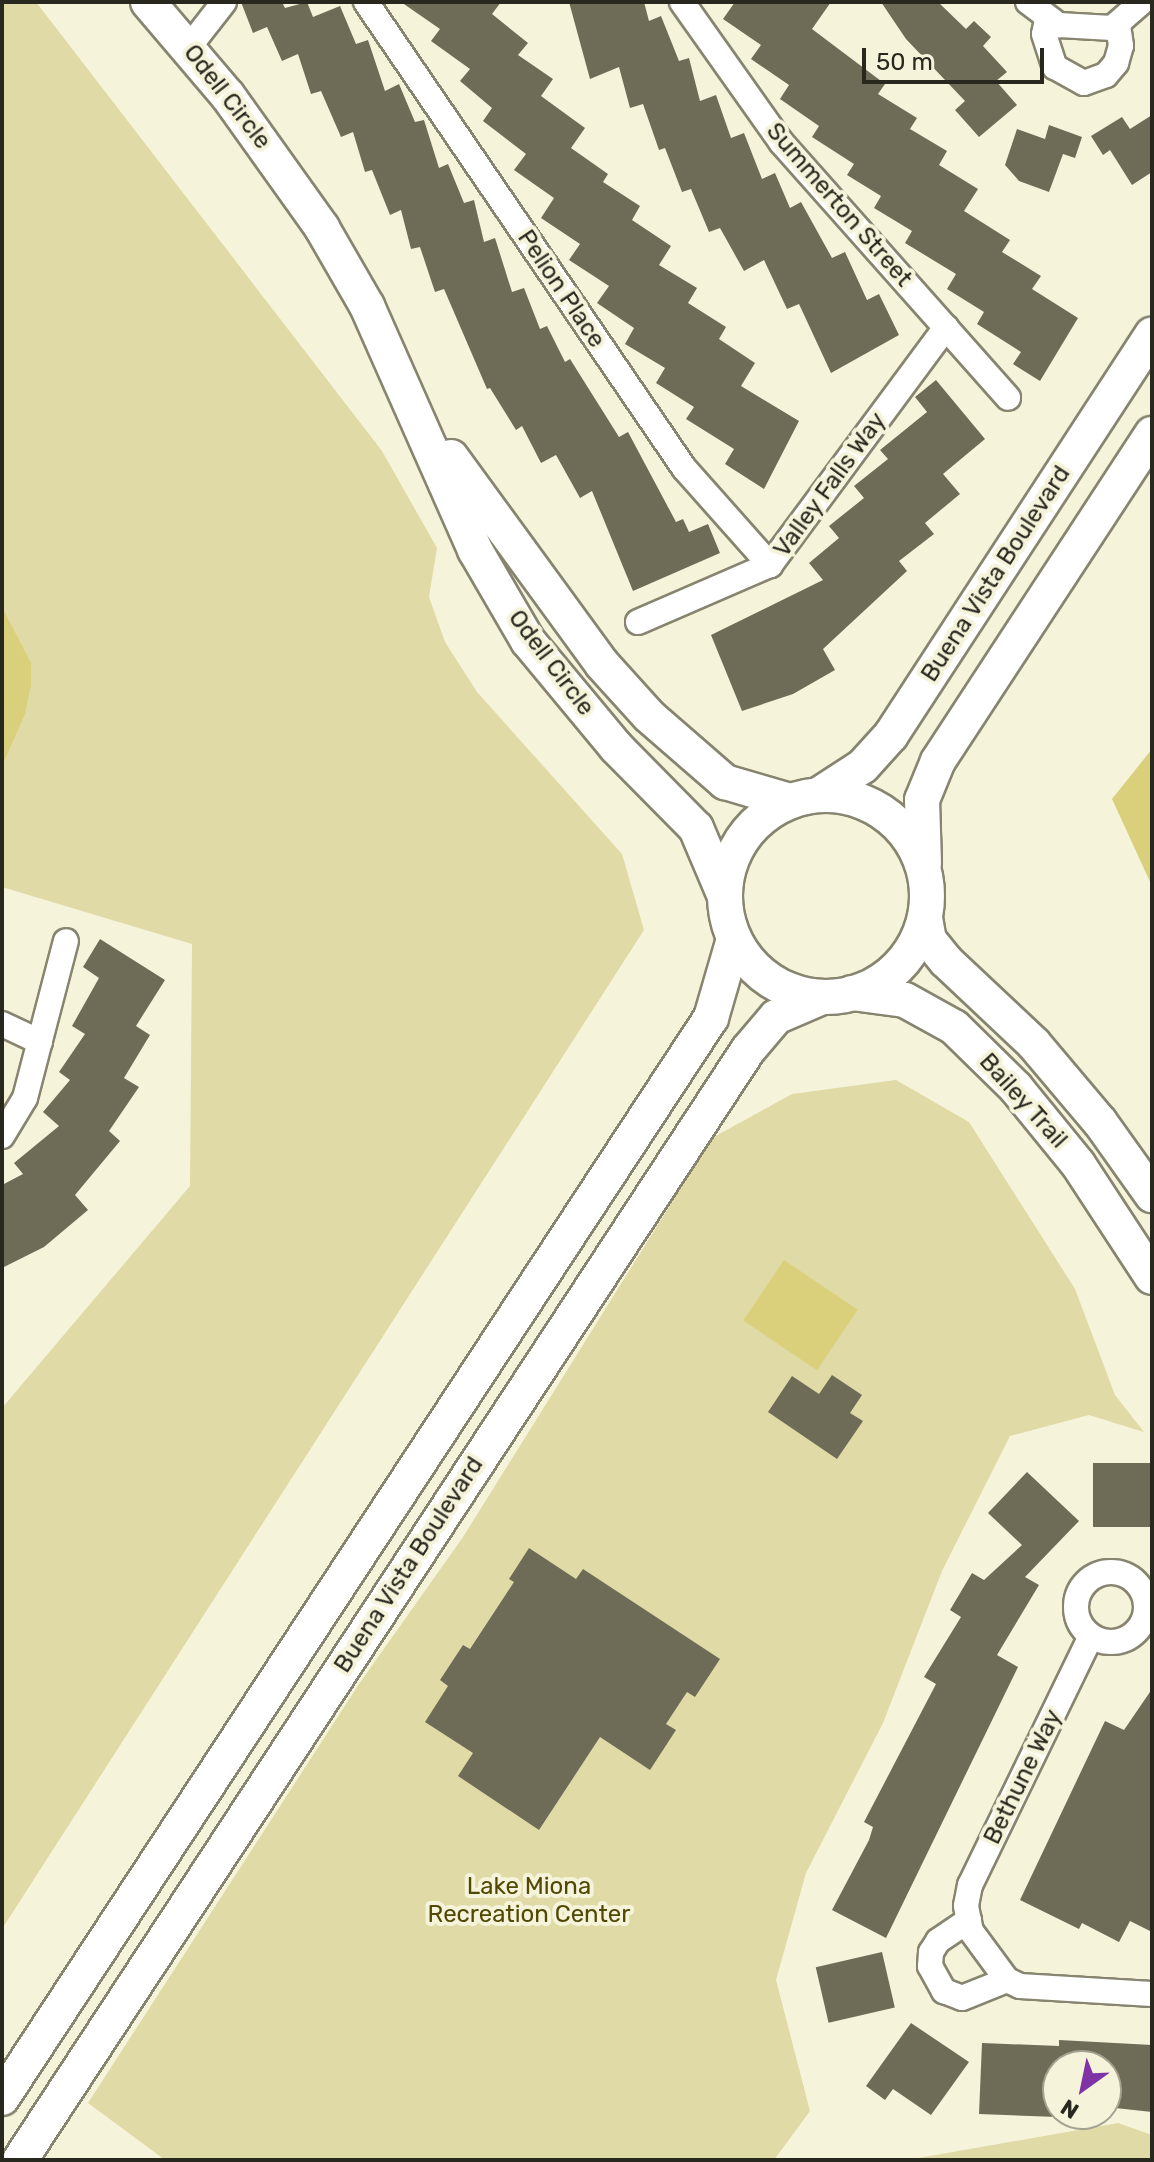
<!DOCTYPE html>
<html>
<head>
<meta charset="utf-8">
<style>
  body { margin:0 }
  #map { position:relative; width:1154px; height:2162px; overflow:hidden; background:#f6f3db; font-family:Rubik,sans-serif }
  div>[style] { position:absolute }
  [style*='--x'] { left:calc(var(--x)*1px); top:calc(var(--y)*1px); width:calc(var(--w)*1px); rotate:calc(var(--a)*1deg) }
  .green>* { inset:0; background:#e0daa7 }
  .water>* { inset:0; background:#dad07c; transform-origin:0 0 }
  .building>* { inset:0; background:#6e6c57; transform-origin:0 0 }
  .roads { filter:drop-shadow(2px 0 #87846f) drop-shadow(-2px 0 #87846f) drop-shadow(0 2px #87846f) drop-shadow(0 -2px #87846f) }
  .street>* { height:24px; margin:-12px; padding:0 12px; transform-origin:12px; border-radius:12px; background:#fff }
  .street>.ring { margin:-12px; padding:0; box-sizing:content-box; background:none; border:24px solid #fff; border-radius:50% }
  .secondary>* { height:34px; margin:-17px; padding:0 17px; transform-origin:17px; border-radius:17px; background:#fff }
  .secondary>.ring { margin:-17px; padding:0; box-sizing:content-box; background:none; border:34px solid #fff; border-radius:50% }
  span { translate:-50% -50%; white-space:nowrap; text-align:center; line-height:1.15; -webkit-text-stroke:8px #f6f3db; paint-order:stroke }
  .street-label { font-size:24px; color:#29281f }
  .park-label { font-size:24px; color:#504803 }
  .frame { position:absolute; inset:0; border:4px solid #29281f; pointer-events:none }
  .north { position:absolute; left:1042px; top:2050px; width:80px; height:80px; box-sizing:border-box; background:#f6f3db; border:2px solid #a4a290; border-radius:50%; rotate:213deg; font-size:22px; font-weight:700; line-height:32px; text-align:center; color:#29281f }
  .north::after { content:''; display:block; margin:auto; width:28px; height:36px; background:#7f33a5; clip-path:polygon(50% 0,100% 100%,50% 72%,0 100%) }
  .scale { position:absolute; left:862px; top:48px; width:182px; height:36px; box-sizing:border-box; border:4px solid #29281f; border-top:0; padding-left:10px; font-size:24px; line-height:28px; white-space:nowrap; color:#29281f; -webkit-text-stroke:6px #f6f3db; paint-order:stroke }
</style>
</head>
<body>
<div id="map">
  <div class="green">
    <i style="clip-path:polygon(2px 2px,36px 2px,382px 451px,437px 548px,429px 597px,445px 642px,477px 692px,622px 854px,644px 930px,2px 1929px,2px 1408px,190px 1186px,192px 944px,2px 887px)"></i>
    <i style="clip-path:polygon(896px 1080px,969px 1122px,1075px 1289px,1115px 1395px,1144px 1432px,1089px 1415px,1010px 1436px,942px 1571px,883px 1723px,806px 1873px,776px 1980px,810px 2111px,774px 2160px,165px 2160px,88px 2103px,359px 1684px,463px 1537px,712px 1138px,792px 1094px)"></i>
    <i style="clip-path:polygon(1118px 2123px,1152px 2135px,1152px 2160px,907px 2160px)"></i>
  </div>
  <div class="water">
    <i style="clip-path:polygon(2px 607px,31px 663px,31px 685px,25px 714px,2px 766px)"></i>
    <i style="clip-path:polygon(1152px 749px,1152px 886px,1112px 799px)"></i>
    <i style="left:784px;top:1260px;width:89px;height:73px;rotate:34deg"></i>
  </div>
  <div class="building">
    <i style="clip-path:polygon(241px 2px,282px 2px,285px 8px,307px 2px,313px 17px,340px 6px,356px 44px,368px 40px,385px 91px,399px 84px,415px 122px,424px 120px,439px 168px,448px 164px,464px 203px,474px 200px,484px 242px,495px 238px,512px 292px,524px 288px,540px 329px,547px 326px,565px 362px,570px 359px,619px 437px,628px 432px,676px 522px,683px 519px,689px 532px,708px 524px,720px 553px,633px 591px,592px 491px,580px 498px,556px 455px,541px 463px,522px 426px,516px 430px,490px 388px,487px 389px,444px 289px,435px 292px,420px 247px,411px 249px,401px 210px,390px 215px,372px 170px,365px 172px,353px 132px,341px 137px,321px 91px,311px 94px,298px 54px,282px 61px,267px 27px,253px 33px)"></i>
    <i style="clip-path:polygon(401px 2px,501px 2px,492px 14px,528px 43px,518px 55px,553px 79px,541px 96px,585px 128px,571px 148px,608px 174px,603px 182px,640px 206px,632px 220px,671px 246px,659px 265px,697px 288px,688px 303px,726px 327px,719px 339px,755px 363px,741px 386px,799px 421px,764px 489px,725px 464px,734px 449px,686px 419px,694px 407px,656px 383px,665px 368px,625px 344px,634px 328px,597px 303px,609px 286px,569px 260px,580px 244px,541px 218px,554px 198px,514px 170px,526px 154px,483px 121px,492px 108px,460px 81px,470px 69px,431px 41px,440px 29px)"></i>
    <i style="clip-path:polygon(569px 2px,644px 2px,649px 21px,661px 16px,679px 61px,689px 58px,700px 101px,716px 95px,731px 138px,744px 133px,762px 179px,775px 173px,790px 208px,801px 202px,832px 258px,845px 252px,867px 300px,879px 294px,899px 335px,831px 373px,799px 304px,787px 309px,764px 260px,744px 271px,720px 228px,709px 232px,691px 189px,682px 192px,665px 148px,659px 150px,643px 104px,630px 108px,619px 67px,590px 79px)"></i>
    <i style="clip-path:polygon(735px 2px,831px 2px,812px 29px,885px 84px,878px 94px,917px 118px,910px 129px,947px 151px,939px 165px,978px 189px,964px 211px,1010px 240px,1002px 252px,1041px 276px,1032px 289px,1078px 318px,1040px 381px,1013px 364px,1021px 352px,977px 324px,984px 312px,947px 289px,956px 274px,905px 243px,912px 231px,874px 208px,881px 196px,847px 175px,854px 164px,812px 137px,819px 126px,780px 99px,789px 85px,751px 59px,761px 45px,723px 19px)"></i>
    <i style="clip-path:polygon(881px 2px,938px 2px,966px 29px,974px 21px,991px 37px,983px 46px,1007px 72px,996px 81px,1017px 105px,979px 137px,955px 110px,965px 101px,906px 39px)"></i>
    <i style="clip-path:polygon(1152px 115px,1152px 172px,1132px 185px,1110px 150px,1103px 155px,1091px 136px,1122px 117px,1130px 129px)"></i>
    <i style="clip-path:polygon(1049px 125px,1082px 137px,1075px 158px,1063px 154px,1049px 192px,1019px 181px,1005px 165px,1017px 129px,1045px 139px)"></i>
    <i style="clip-path:polygon(936px 380px,985px 439px,943px 474px,960px 494px,925px 523px,934px 534px,899px 561px,907px 571px,823px 649px,835px 670px,793px 694px,742px 711px,711px 635px,823px 580px,809px 563px,839px 538px,829px 526px,864px 498px,854px 486px,888px 459px,880px 450px,927px 412px,915px 397px)"></i>
    <i style="clip-path:polygon(100px 939px,165px 980px,136px 1026px,150px 1035px,124px 1078px,139px 1087px,109px 1131px,120px 1141px,75px 1195px,88px 1210px,44px 1247px,2px 1268px,2px 1185px,23px 1174px,14px 1163px,59px 1126px,43px 1112px,70px 1080px,59px 1072px,85px 1034px,72px 1026px,99px 978px,83px 967px)"></i>
    <i style="clip-path:polygon(832px 1375px,862px 1395px,850px 1413px,863px 1421px,837px 1459px,768px 1412px,792px 1376px,819px 1394px)"></i>
    <i style="left:1093px;top:1463px;width:59px;height:64px"></i>
    <i style="clip-path:polygon(1027px 1472px,1079px 1521px,1025px 1577px,1039px 1585px,997px 1655px,1018px 1667px,886px 1938px,832px 1910px,869px 1840px,873px 1827px,864px 1822px,936px 1684px,924px 1677px,961px 1617px,950px 1610px,972px 1573px,984px 1580px,1022px 1545px,988px 1513px)"></i>
    <i style="clip-path:polygon(529px 1548px,576px 1579px,583px 1569px,720px 1659px,695px 1697px,687px 1692px,666px 1724px,676px 1730px,650px 1770px,600px 1737px,539px 1830px,458px 1776px,473px 1753px,425px 1722px,448px 1686px,440px 1680px,463px 1645px,470px 1649px,514px 1582px,509px 1579px)"></i>
    <i style="clip-path:polygon(1152px 1689px,1152px 1932px,1130px 1921px,1119px 1942px,1082px 1923px,1079px 1929px,1020px 1900px,1105px 1721px,1124px 1730px)"></i>
    <i style="left:882px;top:1952px;width:57px;height:68px;rotate:77deg"></i>
    <i style="clip-path:polygon(911px 2023px,969px 2062px,931px 2115px,893px 2089px,885px 2100px,866px 2086px)"></i>
    <i style="clip-path:polygon(1059px 2040px,1152px 2045px,1152px 2112px,1106px 2107px,1106px 2066px,1058px 2066px,1058px 2117px,979px 2114px,982px 2043px,1059px 2046px)"></i>
  </div>
  <div class="roads">
    <div class="street">
      <i style="--x:366;--y:2;--w:564;--a:55.69"></i>
      <i style="--x:684;--y:468;--w:130;--a:48.4"></i>
      <i style="--x:682;--y:2;--w:171;--a:54.7"></i>
      <i style="--x:781;--y:142;--w:342;--a:48.4"></i>
      <i style="--x:1028;--y:2;--w:39;--a:37"></i>
      <i style="--x:1059;--y:25;--w:53;--a:3.2"></i>
      <i style="--x:1112;--y:28;--w:40;--a:-41"></i>
      <i style="--x:1047;--y:19;--w:15;--a:101"></i>
      <i style="--x:1044;--y:34;--w:35;--a:72"></i>
      <i style="--x:1055;--y:67;--w:33;--a:29"></i>
      <i style="--x:1084;--y:83;--w:23;--a:-20"></i>
      <i style="--x:1106;--y:75;--w:16;--a:-50"></i>
      <i style="--x:1116;--y:63;--w:18;--a:-74"></i>
      <i style="--x:1121;--y:46;--w:22;--a:-98"></i>
      <i style="--x:189;--y:47;--w:57;--a:-52.1"></i>
      <i style="--x:638;--y:622;--w:144;--a:-23.4"></i>
      <i style="--x:770;--y:565;--w:296;--a:-53.5"></i>
      <i style="--x:2;--y:1024;--w:42;--a:25.3"></i>
      <i style="--x:2;--y:1136;--w:44;--a:-58.8"></i>
      <i style="--x:25;--y:1098;--w:162;--a:-75.4"></i>
      <i class="ring" style="left:1076px;top:1572px;width:46px;height:46px"></i>
      <i style="--x:1091;--y:1636;--w:277;--a:115.9"></i>
      <i style="--x:970;--y:1885;--w:21;--a:101"></i>
      <i style="--x:966;--y:1906;--w:25;--a:79"></i>
      <i style="--x:971;--y:1931;--w:61;--a:53.7"></i>
      <i style="--x:1007;--y:1980;--w:14;--a:25"></i>
      <i style="--x:1020;--y:1986;--w:132;--a:3.5"></i>
      <i style="--x:969;--y:1920;--w:37;--a:146"></i>
      <i style="--x:938;--y:1941;--w:13;--a:122"></i>
      <i style="--x:931;--y:1952;--w:14;--a:94"></i>
      <i style="--x:930;--y:1966;--w:29;--a:61"></i>
      <i style="--x:944;--y:1991;--w:19;--a:21"></i>
      <i style="--x:962;--y:1998;--w:48;--a:-21.8"></i>
    </div>
    <div class="secondary">
      <i style="--x:148;--y:2;--w:123;--a:49.6"></i>
      <i style="--x:228;--y:96;--w:162;--a:54.5"></i>
      <i style="--x:322;--y:228;--w:90;--a:60"></i>
      <i style="--x:367;--y:306;--w:267;--a:66.1"></i>
      <i style="--x:475;--y:550;--w:105;--a:59.8"></i>
      <i style="--x:528;--y:641;--w:138;--a:50.3"></i>
      <i style="--x:616;--y:747;--w:114;--a:45.4"></i>
      <i style="--x:696;--y:828;--w:72;--a:67"></i>
      <i style="--x:451;--y:457;--w:256;--a:53.9"></i>
      <i style="--x:602;--y:664;--w:70;--a:47.9"></i>
      <i style="--x:649;--y:716;--w:101;--a:41"></i>
      <i style="--x:725;--y:782;--w:68;--a:16.3"></i>
      <i style="--x:820;--y:794;--w:51;--a:-33.1"></i>
      <i style="--x:863;--y:766;--w:42;--a:-47.9"></i>
      <i style="--x:891;--y:735;--w:478;--a:-56.9"></i>
      <i class="ring" style="left:725px;top:795px;width:168px;height:168px"></i>
      <i style="--x:924;--y:863;--w:63;--a:-91.8"></i>
      <i style="--x:922;--y:800;--w:42;--a:-67.7"></i>
      <i style="--x:938;--y:761;--w:391;--a:-56.8"></i>
      <i style="--x:925;--y:918;--w:22;--a:80"></i>
      <i style="--x:929;--y:940;--w:27;--a:51"></i>
      <i style="--x:946;--y:961;--w:121;--a:43.3"></i>
      <i style="--x:1034;--y:1044;--w:102;--a:49.8"></i>
      <i style="--x:1100;--y:1122;--w:90;--a:54.5"></i>
      <i style="--x:852;--y:993;--w:53;--a:7.5"></i>
      <i style="--x:905;--y:1000;--w:56;--a:28.9"></i>
      <i style="--x:954;--y:1027;--w:87;--a:44.5"></i>
      <i style="--x:1016;--y:1088;--w:98;--a:50.8"></i>
      <i style="--x:1078;--y:1164;--w:135;--a:56.8"></i>
      <i style="--x:2;--y:2098;--w:1292;--a:-56.72"></i>
      <i style="--x:711;--y:1018;--w:82;--a:-73.8"></i>
      <i style="--x:20;--y:2160;--w:1327;--a:-56.74"></i>
      <i style="--x:748;--y:1050;--w:43;--a:-49.7"></i>
      <i style="--x:776;--y:1017;--w:50;--a:-23.5"></i>
    </div>
  </div>
  <div class="street-label">
    <span style="left:227px;top:97px;rotate:52deg">Odell Circle</span>
    <span style="left:839px;top:205px;rotate:49deg">Summerton Street</span>
    <span style="left:561px;top:289px;rotate:56deg">Pelion Place</span>
    <span style="left:830px;top:485px;rotate:-54deg">Valley Falls Way</span>
    <span style="left:996px;top:574px;rotate:-57deg">Buena Vista Boulevard</span>
    <span style="left:551px;top:663px;rotate:53deg">Odell Circle</span>
    <span style="left:1023px;top:1101px;rotate:48deg">Bailey Trail</span>
    <span style="left:409px;top:1565px;rotate:-57deg">Buena Vista Boulevard</span>
    <span style="left:1023px;top:1777px;rotate:-64deg">Bethune Way</span>
  </div>
  <div class="park-label">
    <span style="left:529px;top:1901px">Lake Miona<br>Recreation Center</span>
  </div>
  <div class="frame"></div>
  <div class="north">N</div>
  <div class="scale">50 m</div>
</div>
</body>
</html>
